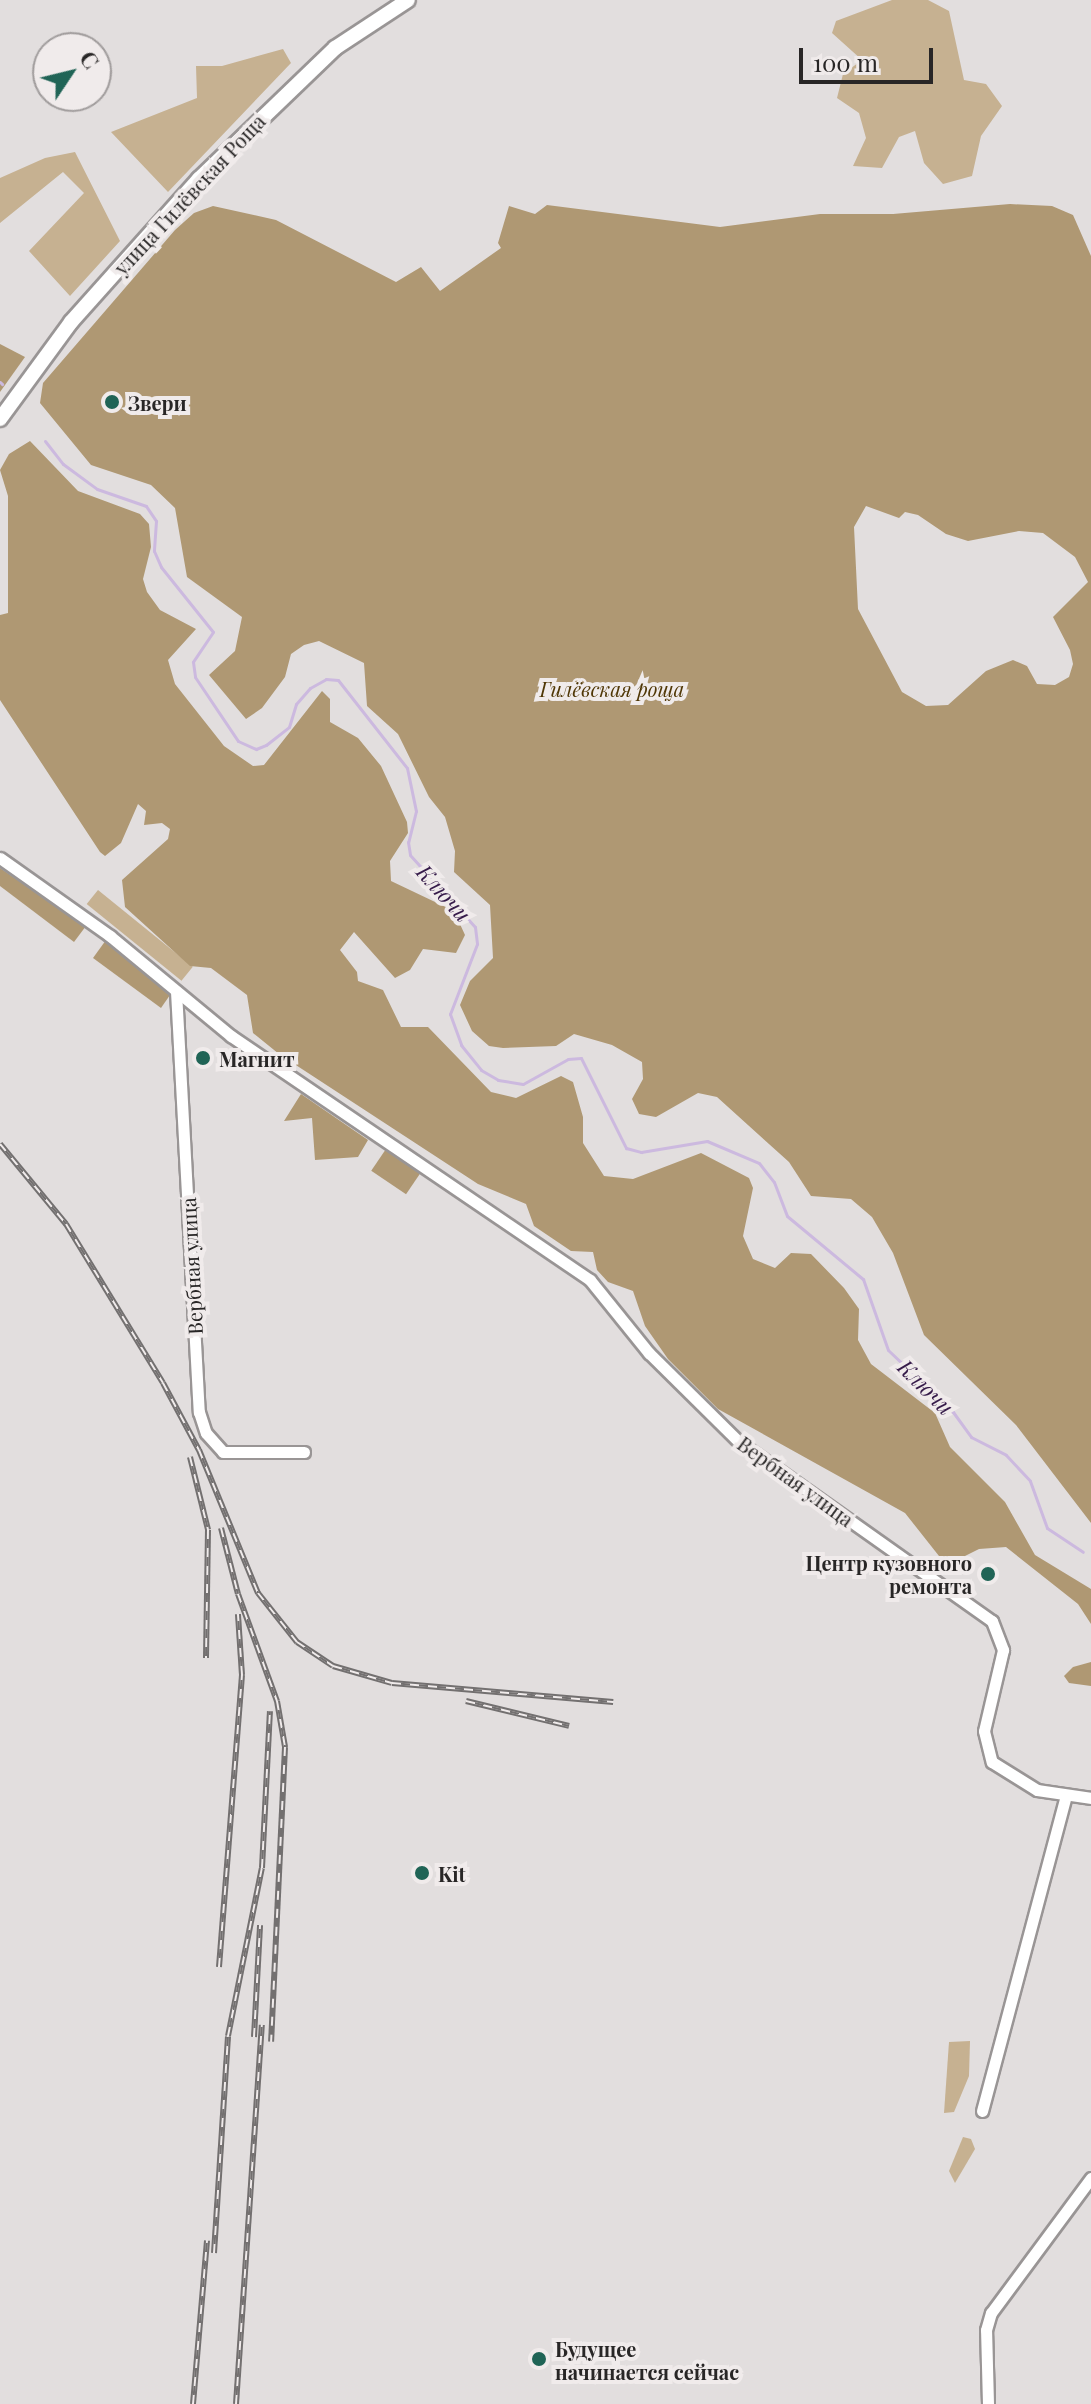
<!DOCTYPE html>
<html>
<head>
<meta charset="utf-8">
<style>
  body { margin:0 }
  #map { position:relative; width:1091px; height:2404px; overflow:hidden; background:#e2dede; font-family:"Playfair Display",serif }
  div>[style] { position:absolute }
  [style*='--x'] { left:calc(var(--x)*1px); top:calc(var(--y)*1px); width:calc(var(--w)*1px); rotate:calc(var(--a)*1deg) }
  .green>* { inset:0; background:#c6b191; transform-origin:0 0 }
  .forest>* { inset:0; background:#af9873; transform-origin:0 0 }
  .stream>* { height:3px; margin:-1.5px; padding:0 1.5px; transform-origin:1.5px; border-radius:1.5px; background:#ccb9df }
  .roads { filter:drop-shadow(2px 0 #999595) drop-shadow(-2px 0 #999595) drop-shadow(0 2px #999595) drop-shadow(0 -2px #999595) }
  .minor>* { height:11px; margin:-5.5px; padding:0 5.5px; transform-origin:5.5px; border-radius:5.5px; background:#fff }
  .tertiary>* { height:14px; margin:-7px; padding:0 7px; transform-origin:7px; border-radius:7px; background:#fff }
  .rail>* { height:6px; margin-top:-3px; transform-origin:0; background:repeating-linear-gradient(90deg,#f0ebeb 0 9px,#737070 0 18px); box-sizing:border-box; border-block:2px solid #737070 }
  .dots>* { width:22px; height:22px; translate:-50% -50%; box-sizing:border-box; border:4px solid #f0ebeb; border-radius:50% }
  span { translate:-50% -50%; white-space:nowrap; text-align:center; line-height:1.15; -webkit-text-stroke:8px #f0ebeb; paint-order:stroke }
  .street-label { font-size:20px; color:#282626 }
  .poi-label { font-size:20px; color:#282626; font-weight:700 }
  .left { translate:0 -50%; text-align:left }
  .right { translate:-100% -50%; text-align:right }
  .park-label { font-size:20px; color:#503706; font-style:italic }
  .water-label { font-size:22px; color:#361b4a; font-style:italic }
  .north { position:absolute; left:32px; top:32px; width:80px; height:80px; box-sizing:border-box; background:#f0ebeb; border:2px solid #a09c9c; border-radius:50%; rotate:55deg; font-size:22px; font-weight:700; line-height:32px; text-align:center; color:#282626 }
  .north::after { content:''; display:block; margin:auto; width:28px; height:36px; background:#206456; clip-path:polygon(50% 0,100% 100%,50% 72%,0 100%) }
  .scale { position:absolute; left:799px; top:48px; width:134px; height:36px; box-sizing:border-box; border:4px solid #282626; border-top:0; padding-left:10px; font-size:24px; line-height:28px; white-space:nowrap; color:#282626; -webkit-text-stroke:6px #f0ebeb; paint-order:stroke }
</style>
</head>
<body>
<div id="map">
  <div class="green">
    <i style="clip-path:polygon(892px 0,928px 0,949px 11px,964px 80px,986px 84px,1002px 106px,981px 136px,972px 176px,943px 184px,924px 163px,915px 131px,899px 137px,882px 168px,853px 166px,866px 138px,859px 113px,837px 98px,843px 74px,862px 60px,832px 33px,836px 21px)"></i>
    <i style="clip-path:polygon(283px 49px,291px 63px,168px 192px,111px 132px,197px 98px,196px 66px,222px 66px)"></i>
    <i style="clip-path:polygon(75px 152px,120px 241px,70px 296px,29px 251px,84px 193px,63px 172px,0 223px,0 178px,45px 158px)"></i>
    <i style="left:98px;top:890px;width:122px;height:18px;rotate:39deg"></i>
    <i style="clip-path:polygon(970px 2041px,969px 2076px,954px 2112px,944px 2113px,949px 2042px)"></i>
    <i style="clip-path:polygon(963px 2137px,971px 2139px,975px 2149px,955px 2183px,949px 2171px)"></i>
  </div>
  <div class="forest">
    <i style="clip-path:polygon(evenodd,1010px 204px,1052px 206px,1073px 215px,1091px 256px,1091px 1523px,1016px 1425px,924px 1335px,893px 1253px,872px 1217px,851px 1199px,811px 1196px,789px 1162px,717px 1097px,698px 1093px,656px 1117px,639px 1114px,632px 1099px,643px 1079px,642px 1062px,612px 1045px,574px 1034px,556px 1046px,503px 1048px,489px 1046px,472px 1031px,460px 1005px,470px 981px,493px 958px,490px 905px,454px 872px,455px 851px,445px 817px,429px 797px,398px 734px,367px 706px,364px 663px,319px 641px,304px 645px,291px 654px,285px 677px,262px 708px,246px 719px,209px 675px,235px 651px,242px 617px,187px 577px,175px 508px,151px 485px,91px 465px,40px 403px,43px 383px,175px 230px,194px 213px,213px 206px,276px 220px,396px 282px,421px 267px,440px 291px,501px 248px,498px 243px,509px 206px,535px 214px,547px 205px,720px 227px,820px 214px,893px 214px,1010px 204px,866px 506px,899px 518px,905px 512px,918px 515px,946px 534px,968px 541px,1019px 531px,1043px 533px,1075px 557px,1088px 582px,1053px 617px,1070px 650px,1073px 664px,1069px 677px,1055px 685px,1037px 684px,1027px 666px,1013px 660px,986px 671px,948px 705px,926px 706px,902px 692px,858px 609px,854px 527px,866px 506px)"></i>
    <i style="clip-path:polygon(0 344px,25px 357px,0 392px)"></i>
    <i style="clip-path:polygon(30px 441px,78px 491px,140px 514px,149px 524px,151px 547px,143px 579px,147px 592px,160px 610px,196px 629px,168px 660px,175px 684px,224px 746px,253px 766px,264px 765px,322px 691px,330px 699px,330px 722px,358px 738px,381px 766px,407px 822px,408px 833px,390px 861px,391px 881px,454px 911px,465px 935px,456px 953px,423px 949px,410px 970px,395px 978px,354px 932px,340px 950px,357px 972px,358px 981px,383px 990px,401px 1027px,428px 1027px,491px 1092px,516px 1098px,561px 1076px,573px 1082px,583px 1117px,583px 1143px,604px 1176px,633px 1179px,701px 1153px,749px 1178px,753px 1188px,743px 1236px,753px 1259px,775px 1268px,791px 1253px,811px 1254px,844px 1288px,859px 1309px,858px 1340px,871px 1364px,935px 1413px,950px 1447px,1005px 1502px,1035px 1555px,1091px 1589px,1091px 1624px,1078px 1604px,1006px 1547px,979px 1549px,957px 1560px,939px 1556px,905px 1513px,718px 1409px,668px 1359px,645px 1326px,633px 1291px,608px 1282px,597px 1270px,593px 1252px,571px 1251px,534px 1226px,526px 1204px,478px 1184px,279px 1054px,253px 1033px,247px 995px,211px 968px,190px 966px,125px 907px,122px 880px,168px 839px,170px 829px,162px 823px,144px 825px,146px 811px,138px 804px,121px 843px,105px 856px,100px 852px,0 700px,0 615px,8px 613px,8px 496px,0 470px,9px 454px)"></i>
    <i style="clip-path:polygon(0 868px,86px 926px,74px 942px,0 886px)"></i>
    <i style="clip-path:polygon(106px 940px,170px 995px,161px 1008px,93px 958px)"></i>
    <i style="clip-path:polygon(301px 1094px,368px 1140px,358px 1157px,315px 1160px,312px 1118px,284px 1121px)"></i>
    <i style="left:388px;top:1146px;width:42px;height:30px;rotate:34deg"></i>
    <i style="clip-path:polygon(1091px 1662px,1091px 1686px,1069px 1683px,1064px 1676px,1073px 1667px)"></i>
  </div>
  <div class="stream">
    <i style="--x:0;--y:382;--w:3;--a:45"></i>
    <i style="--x:45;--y:441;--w:29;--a:52"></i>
    <i style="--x:63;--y:464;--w:42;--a:36.3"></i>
    <i style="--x:97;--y:489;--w:52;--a:19.1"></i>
    <i style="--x:146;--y:506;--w:18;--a:56"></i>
    <i style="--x:156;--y:521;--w:30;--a:94"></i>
    <i style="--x:154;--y:551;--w:17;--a:66"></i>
    <i style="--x:161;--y:567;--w:83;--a:51.3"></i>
    <i style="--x:213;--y:632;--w:36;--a:124"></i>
    <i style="--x:193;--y:662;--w:15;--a:82"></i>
    <i style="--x:195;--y:677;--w:77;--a:56.1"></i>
    <i style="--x:238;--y:741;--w:20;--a:24"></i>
    <i style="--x:256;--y:749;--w:11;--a:-22"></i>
    <i style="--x:266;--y:745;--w:29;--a:-38"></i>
    <i style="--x:289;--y:727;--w:24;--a:-73"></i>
    <i style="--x:296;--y:704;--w:21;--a:-49"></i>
    <i style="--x:310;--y:688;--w:18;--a:-29"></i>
    <i style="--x:326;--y:679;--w:12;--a:5"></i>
    <i style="--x:338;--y:680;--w:112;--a:51.9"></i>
    <i style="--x:407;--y:768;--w:44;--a:78.2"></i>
    <i style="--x:416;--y:811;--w:32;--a:104"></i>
    <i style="--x:408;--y:842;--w:13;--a:81"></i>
    <i style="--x:410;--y:855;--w:97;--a:47.9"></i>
    <i style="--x:475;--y:927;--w:17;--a:83"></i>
    <i style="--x:477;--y:944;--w:75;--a:111.1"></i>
    <i style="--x:450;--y:1014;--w:33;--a:70"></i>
    <i style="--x:461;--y:1045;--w:32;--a:51"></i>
    <i style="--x:481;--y:1070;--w:20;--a:30"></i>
    <i style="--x:498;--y:1080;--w:25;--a:9"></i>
    <i style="--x:523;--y:1084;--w:51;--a:-29.1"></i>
    <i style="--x:568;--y:1059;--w:13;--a:-4"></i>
    <i style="--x:581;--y:1058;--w:101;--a:63.4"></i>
    <i style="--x:626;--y:1148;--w:16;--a:15"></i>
    <i style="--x:641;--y:1152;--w:67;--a:-9.5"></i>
    <i style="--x:707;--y:1141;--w:56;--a:22.9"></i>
    <i style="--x:759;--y:1163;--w:24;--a:52"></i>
    <i style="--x:774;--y:1182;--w:36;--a:69"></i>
    <i style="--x:787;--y:1216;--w:99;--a:39.7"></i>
    <i style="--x:863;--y:1279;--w:75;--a:70.6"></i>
    <i style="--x:888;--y:1350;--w:90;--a:43.6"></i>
    <i style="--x:953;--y:1412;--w:31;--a:54"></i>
    <i style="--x:971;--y:1437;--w:39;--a:27"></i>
    <i style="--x:1006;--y:1455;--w:35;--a:47"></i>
    <i style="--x:1030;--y:1481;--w:50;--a:70.1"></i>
    <i style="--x:1047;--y:1528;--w:43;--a:33.7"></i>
  </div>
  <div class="roads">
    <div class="minor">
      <i style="--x:0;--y:858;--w:135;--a:35.3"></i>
      <i style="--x:110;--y:936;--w:157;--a:39.6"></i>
      <i style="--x:231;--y:1036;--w:434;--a:34.2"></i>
      <i style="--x:590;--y:1280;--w:94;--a:51.1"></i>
      <i style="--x:649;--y:1353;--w:127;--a:44.7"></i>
      <i style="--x:739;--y:1442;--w:310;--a:35.3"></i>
      <i style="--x:992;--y:1621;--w:31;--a:69"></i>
      <i style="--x:1003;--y:1650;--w:83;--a:103.2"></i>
      <i style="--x:984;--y:1731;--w:32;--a:76"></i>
      <i style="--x:992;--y:1762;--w:53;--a:31.9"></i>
      <i style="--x:1037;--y:1790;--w:55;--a:8.4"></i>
      <i style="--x:176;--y:991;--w:422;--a:86.9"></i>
      <i style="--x:199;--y:1412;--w:22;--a:72"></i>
      <i style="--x:206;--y:1433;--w:25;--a:48"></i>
      <i style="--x:223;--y:1452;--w:81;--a:0"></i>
      <i style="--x:982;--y:2111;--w:324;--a:-75.1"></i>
      <i style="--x:988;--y:2404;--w:74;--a:-91.5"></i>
      <i style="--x:986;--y:2330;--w:18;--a:-74"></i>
      <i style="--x:991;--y:2313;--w:168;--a:-53.5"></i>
    </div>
    <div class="tertiary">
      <i style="--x:0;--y:419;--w:120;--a:-53.8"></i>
      <i style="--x:71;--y:322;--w:192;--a:-48.2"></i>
      <i style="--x:199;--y:179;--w:189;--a:-43.9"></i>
      <i style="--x:335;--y:48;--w:87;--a:-33.3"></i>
    </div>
  </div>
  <div class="rail">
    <i style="--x:0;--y:1144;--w:104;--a:50.5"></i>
    <i style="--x:66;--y:1224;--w:186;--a:58.6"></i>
    <i style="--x:163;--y:1383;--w:76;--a:61.8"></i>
    <i style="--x:199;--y:1450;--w:155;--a:67.6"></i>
    <i style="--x:258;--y:1593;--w:63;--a:51.5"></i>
    <i style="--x:297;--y:1642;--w:43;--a:33.7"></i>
    <i style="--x:333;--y:1666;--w:61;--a:16.1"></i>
    <i style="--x:392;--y:1683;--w:222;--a:4.9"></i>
    <i style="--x:190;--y:1457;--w:75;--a:76.1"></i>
    <i style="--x:208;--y:1530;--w:128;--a:90.9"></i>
    <i style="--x:221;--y:1528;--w:68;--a:75.6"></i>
    <i style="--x:238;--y:1594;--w:114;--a:70"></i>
    <i style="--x:277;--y:1701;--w:47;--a:80.1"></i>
    <i style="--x:285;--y:1747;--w:295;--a:92.7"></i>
    <i style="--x:466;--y:1701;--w:106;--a:13.6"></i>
    <i style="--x:219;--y:1967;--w:293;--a:-85.5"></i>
    <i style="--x:242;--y:1675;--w:61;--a:-93.8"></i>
    <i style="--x:254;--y:2037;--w:112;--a:-86.9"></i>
    <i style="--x:214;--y:2253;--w:217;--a:-86.3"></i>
    <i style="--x:228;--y:2036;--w:171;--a:-78.6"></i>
    <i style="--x:262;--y:1868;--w:157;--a:-87.1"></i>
    <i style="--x:193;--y:2404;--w:164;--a:-85.1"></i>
    <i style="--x:236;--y:2404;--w:380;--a:-86.1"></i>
  </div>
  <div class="dots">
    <i style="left:112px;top:402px;background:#206456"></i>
    <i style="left:203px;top:1058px;background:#206456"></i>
    <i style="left:988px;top:1574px;background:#206456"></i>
    <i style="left:422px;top:1873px;background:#206456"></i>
    <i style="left:539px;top:2359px;background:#206456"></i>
  </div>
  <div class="street-label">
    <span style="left:189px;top:194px;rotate:-47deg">улица Гилёвская Роща</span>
    <span style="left:191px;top:1266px;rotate:-93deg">Вербная улица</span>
    <span style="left:796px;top:1481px;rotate:36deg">Вербная улица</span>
  </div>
  <div class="poi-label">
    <span class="left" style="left:128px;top:402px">Звери</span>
    <span class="left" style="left:219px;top:1058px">Магнит</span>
    <span class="right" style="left:972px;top:1574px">Центр кузовного<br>ремонта</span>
    <span class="left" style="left:438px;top:1873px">Kit</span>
    <span class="left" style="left:555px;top:2360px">Будущее<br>начинается сейчас</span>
  </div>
  <div class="park-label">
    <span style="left:612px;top:688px">Гилёвская роща</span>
  </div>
  <div class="water-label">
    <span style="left:444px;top:893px;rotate:48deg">Ключи</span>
    <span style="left:926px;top:1387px;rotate:45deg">Ключи</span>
  </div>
  <div class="north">С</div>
  <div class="scale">100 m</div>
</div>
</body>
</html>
